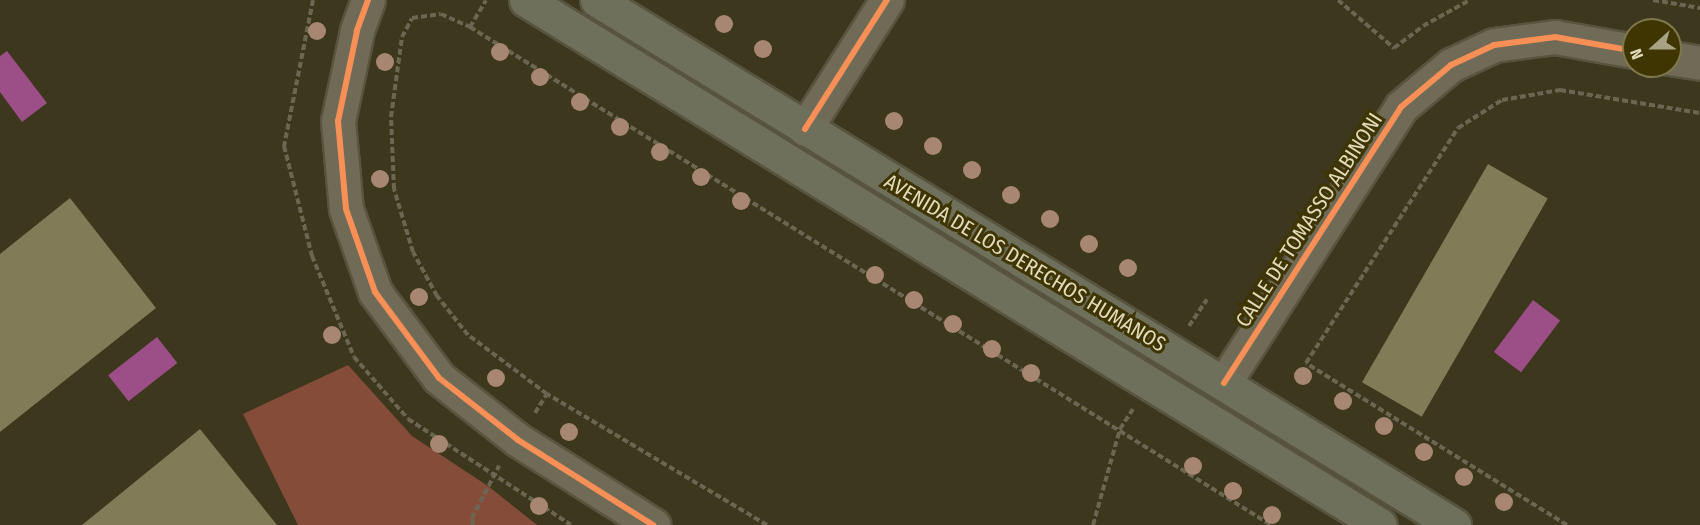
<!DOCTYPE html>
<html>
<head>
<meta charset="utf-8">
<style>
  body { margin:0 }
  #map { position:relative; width:1700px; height:525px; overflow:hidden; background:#3c371d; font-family:"Fira Sans Condensed",sans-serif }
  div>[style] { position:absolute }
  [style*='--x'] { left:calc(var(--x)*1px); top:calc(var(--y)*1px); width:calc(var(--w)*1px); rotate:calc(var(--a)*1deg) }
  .green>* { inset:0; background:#854d39 }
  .water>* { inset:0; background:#9c4e87; transform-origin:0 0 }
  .building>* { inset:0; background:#827b58; transform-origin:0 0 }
  .path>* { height:4px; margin-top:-2px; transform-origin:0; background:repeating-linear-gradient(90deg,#6a6652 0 6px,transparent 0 9px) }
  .roads { filter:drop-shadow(2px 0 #58543f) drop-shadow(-2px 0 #58543f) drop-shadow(0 2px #58543f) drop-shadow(0 -2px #58543f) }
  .minor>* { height:33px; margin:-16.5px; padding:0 16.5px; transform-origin:16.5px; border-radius:16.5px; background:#706b56 }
  .major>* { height:33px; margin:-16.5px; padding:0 16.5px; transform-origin:16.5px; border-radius:16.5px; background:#6e705c }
  .cycleway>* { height:6px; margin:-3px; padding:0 3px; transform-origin:3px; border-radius:3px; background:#f78f57 }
  .trees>* { width:18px; height:18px; margin:-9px; border-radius:50%; background:#a78672 }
  span { translate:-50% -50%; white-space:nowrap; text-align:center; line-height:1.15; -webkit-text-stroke:6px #3f3503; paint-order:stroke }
  .street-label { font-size:21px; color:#e1dbbc }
  .north { position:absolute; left:1622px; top:18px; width:60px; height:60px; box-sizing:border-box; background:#3f3503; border:2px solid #80774d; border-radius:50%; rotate:249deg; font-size:16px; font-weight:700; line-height:24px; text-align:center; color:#e1dbbc }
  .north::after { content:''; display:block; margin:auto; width:21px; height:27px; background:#a7a284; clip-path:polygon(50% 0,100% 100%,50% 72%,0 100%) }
</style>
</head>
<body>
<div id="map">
  <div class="green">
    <i style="clip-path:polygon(348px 365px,412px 436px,488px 486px,537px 525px,298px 525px,243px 414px)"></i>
  </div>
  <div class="water">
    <i style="clip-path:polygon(7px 51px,47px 103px,22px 122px,0 92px,0 56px)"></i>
    <i style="left:1533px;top:300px;width:34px;height:65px;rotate:37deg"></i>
    <i style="left:157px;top:337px;width:33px;height:62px;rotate:52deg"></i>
  </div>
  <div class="building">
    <i style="left:1488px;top:164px;width:69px;height:252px;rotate:30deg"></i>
    <i style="clip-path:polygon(70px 198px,156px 308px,0 432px,0 254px)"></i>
    <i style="clip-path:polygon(200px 429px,277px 525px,82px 525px)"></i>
  </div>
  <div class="path">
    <i style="--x:313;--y:0;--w:149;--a:101.2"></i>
    <i style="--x:284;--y:146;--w:114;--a:75.7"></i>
    <i style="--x:312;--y:256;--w:109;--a:67.4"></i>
    <i style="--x:354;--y:357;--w:82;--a:48.9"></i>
    <i style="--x:408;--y:419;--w:194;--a:33"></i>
    <i style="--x:1338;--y:0;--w:74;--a:40.6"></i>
    <i style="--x:1394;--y:48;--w:36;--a:-37"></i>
    <i style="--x:1423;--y:26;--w:54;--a:-29"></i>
    <i style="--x:1653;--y:0;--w:48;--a:9.7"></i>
    <i style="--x:470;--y:27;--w:31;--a:-59"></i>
    <i style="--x:1189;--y:326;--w:32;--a:-56"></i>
    <i style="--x:535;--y:413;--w:22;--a:-58"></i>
    <i style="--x:473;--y:525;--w:7;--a:-98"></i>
    <i style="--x:472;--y:518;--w:59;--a:-62.6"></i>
    <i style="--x:767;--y:525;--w:256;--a:-149.2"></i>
    <i style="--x:547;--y:394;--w:99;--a:-143.2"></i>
    <i style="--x:468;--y:335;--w:50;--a:-128.5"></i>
    <i style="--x:437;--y:296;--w:50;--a:-118.6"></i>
    <i style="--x:413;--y:252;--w:66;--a:-106.8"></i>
    <i style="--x:394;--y:189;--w:72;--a:-92.4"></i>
    <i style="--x:391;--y:117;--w:81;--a:-82.2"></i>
    <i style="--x:402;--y:37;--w:21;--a:-62"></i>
    <i style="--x:412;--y:18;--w:29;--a:-8"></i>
    <i style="--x:441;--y:14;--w:32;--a:24"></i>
    <i style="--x:470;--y:27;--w:943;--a:31.87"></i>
    <i style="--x:1093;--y:525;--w:100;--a:-74.3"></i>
    <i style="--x:1120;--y:429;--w:24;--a:-57"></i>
    <i style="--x:1567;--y:525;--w:307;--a:-148.2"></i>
    <i style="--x:1306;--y:363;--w:280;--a:-57.1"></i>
    <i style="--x:1458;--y:128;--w:52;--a:-32.5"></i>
    <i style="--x:1502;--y:100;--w:59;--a:-9.8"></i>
    <i style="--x:1560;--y:90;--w:142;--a:9.3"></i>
  </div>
  <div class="roads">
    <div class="minor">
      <i style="--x:368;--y:0;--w:33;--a:110"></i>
      <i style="--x:357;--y:31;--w:92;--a:101.9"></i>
      <i style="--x:338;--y:121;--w:88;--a:84.8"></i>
      <i style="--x:346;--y:209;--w:88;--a:70.7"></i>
      <i style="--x:375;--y:292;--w:107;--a:53.3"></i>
      <i style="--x:439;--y:378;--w:100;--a:38.1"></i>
      <i style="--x:518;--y:440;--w:160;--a:32.2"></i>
      <i style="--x:1670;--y:58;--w:30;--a:9"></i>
      <i style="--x:805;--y:129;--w:153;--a:-57.6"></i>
      <i style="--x:1224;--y:383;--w:328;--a:-57.3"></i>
      <i style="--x:1401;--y:107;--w:65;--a:-40"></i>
      <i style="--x:1451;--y:65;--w:47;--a:-24.9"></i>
      <i style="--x:1494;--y:45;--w:62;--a:-7.5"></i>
      <i style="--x:1555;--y:37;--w:80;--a:10"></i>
    </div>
    <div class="major">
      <i style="--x:526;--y:0;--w:1002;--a:31.58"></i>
      <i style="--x:597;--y:0;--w:1005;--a:31.49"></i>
    </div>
  </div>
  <div class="cycleway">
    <i style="--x:368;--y:0;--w:33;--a:110"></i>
    <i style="--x:357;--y:31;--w:92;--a:101.9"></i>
    <i style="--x:338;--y:121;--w:88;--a:84.8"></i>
    <i style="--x:346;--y:209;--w:88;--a:70.7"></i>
    <i style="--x:375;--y:292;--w:107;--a:53.3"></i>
    <i style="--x:439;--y:378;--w:100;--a:38.1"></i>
    <i style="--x:518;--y:440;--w:160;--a:32.2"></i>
    <i style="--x:805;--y:129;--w:153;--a:-57.6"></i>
    <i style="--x:1224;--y:383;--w:328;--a:-57.3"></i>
    <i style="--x:1401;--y:107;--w:65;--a:-40"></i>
    <i style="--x:1451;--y:65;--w:47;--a:-24.9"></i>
    <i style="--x:1494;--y:45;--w:62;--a:-7.5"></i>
    <i style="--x:1555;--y:37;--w:80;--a:10"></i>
  </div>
  <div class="trees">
    <i style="left:724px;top:24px"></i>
    <i style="left:317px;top:31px"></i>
    <i style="left:763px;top:49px"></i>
    <i style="left:500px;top:52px"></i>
    <i style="left:385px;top:62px"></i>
    <i style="left:540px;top:77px"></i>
    <i style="left:580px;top:102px"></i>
    <i style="left:894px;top:121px"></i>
    <i style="left:620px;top:127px"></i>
    <i style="left:933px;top:146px"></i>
    <i style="left:660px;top:152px"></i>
    <i style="left:972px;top:170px"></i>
    <i style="left:701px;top:177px"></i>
    <i style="left:380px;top:179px"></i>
    <i style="left:1011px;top:195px"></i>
    <i style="left:741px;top:201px"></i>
    <i style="left:1050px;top:219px"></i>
    <i style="left:1089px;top:244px"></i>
    <i style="left:1128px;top:268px"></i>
    <i style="left:875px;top:275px"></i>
    <i style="left:419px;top:297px"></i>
    <i style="left:914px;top:300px"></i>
    <i style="left:953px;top:324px"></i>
    <i style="left:332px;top:335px"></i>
    <i style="left:992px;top:349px"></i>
    <i style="left:1031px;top:373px"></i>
    <i style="left:1303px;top:376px"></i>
    <i style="left:496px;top:378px"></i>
    <i style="left:1343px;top:401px"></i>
    <i style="left:1384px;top:426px"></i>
    <i style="left:569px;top:432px"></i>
    <i style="left:439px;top:444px"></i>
    <i style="left:1424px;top:452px"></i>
    <i style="left:1193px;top:466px"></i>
    <i style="left:1464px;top:477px"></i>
    <i style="left:1233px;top:491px"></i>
    <i style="left:1504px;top:502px"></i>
    <i style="left:539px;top:506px"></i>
    <i style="left:1272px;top:515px"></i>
  </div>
  <div class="street-label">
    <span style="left:1309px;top:220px;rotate:-57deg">CALLE DE TOMASSO ALBINONI</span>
    <span style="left:1025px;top:263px;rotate:31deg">AVENIDA DE LOS DERECHOS HUMANOS</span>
  </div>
  <div class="north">N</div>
</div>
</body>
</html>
